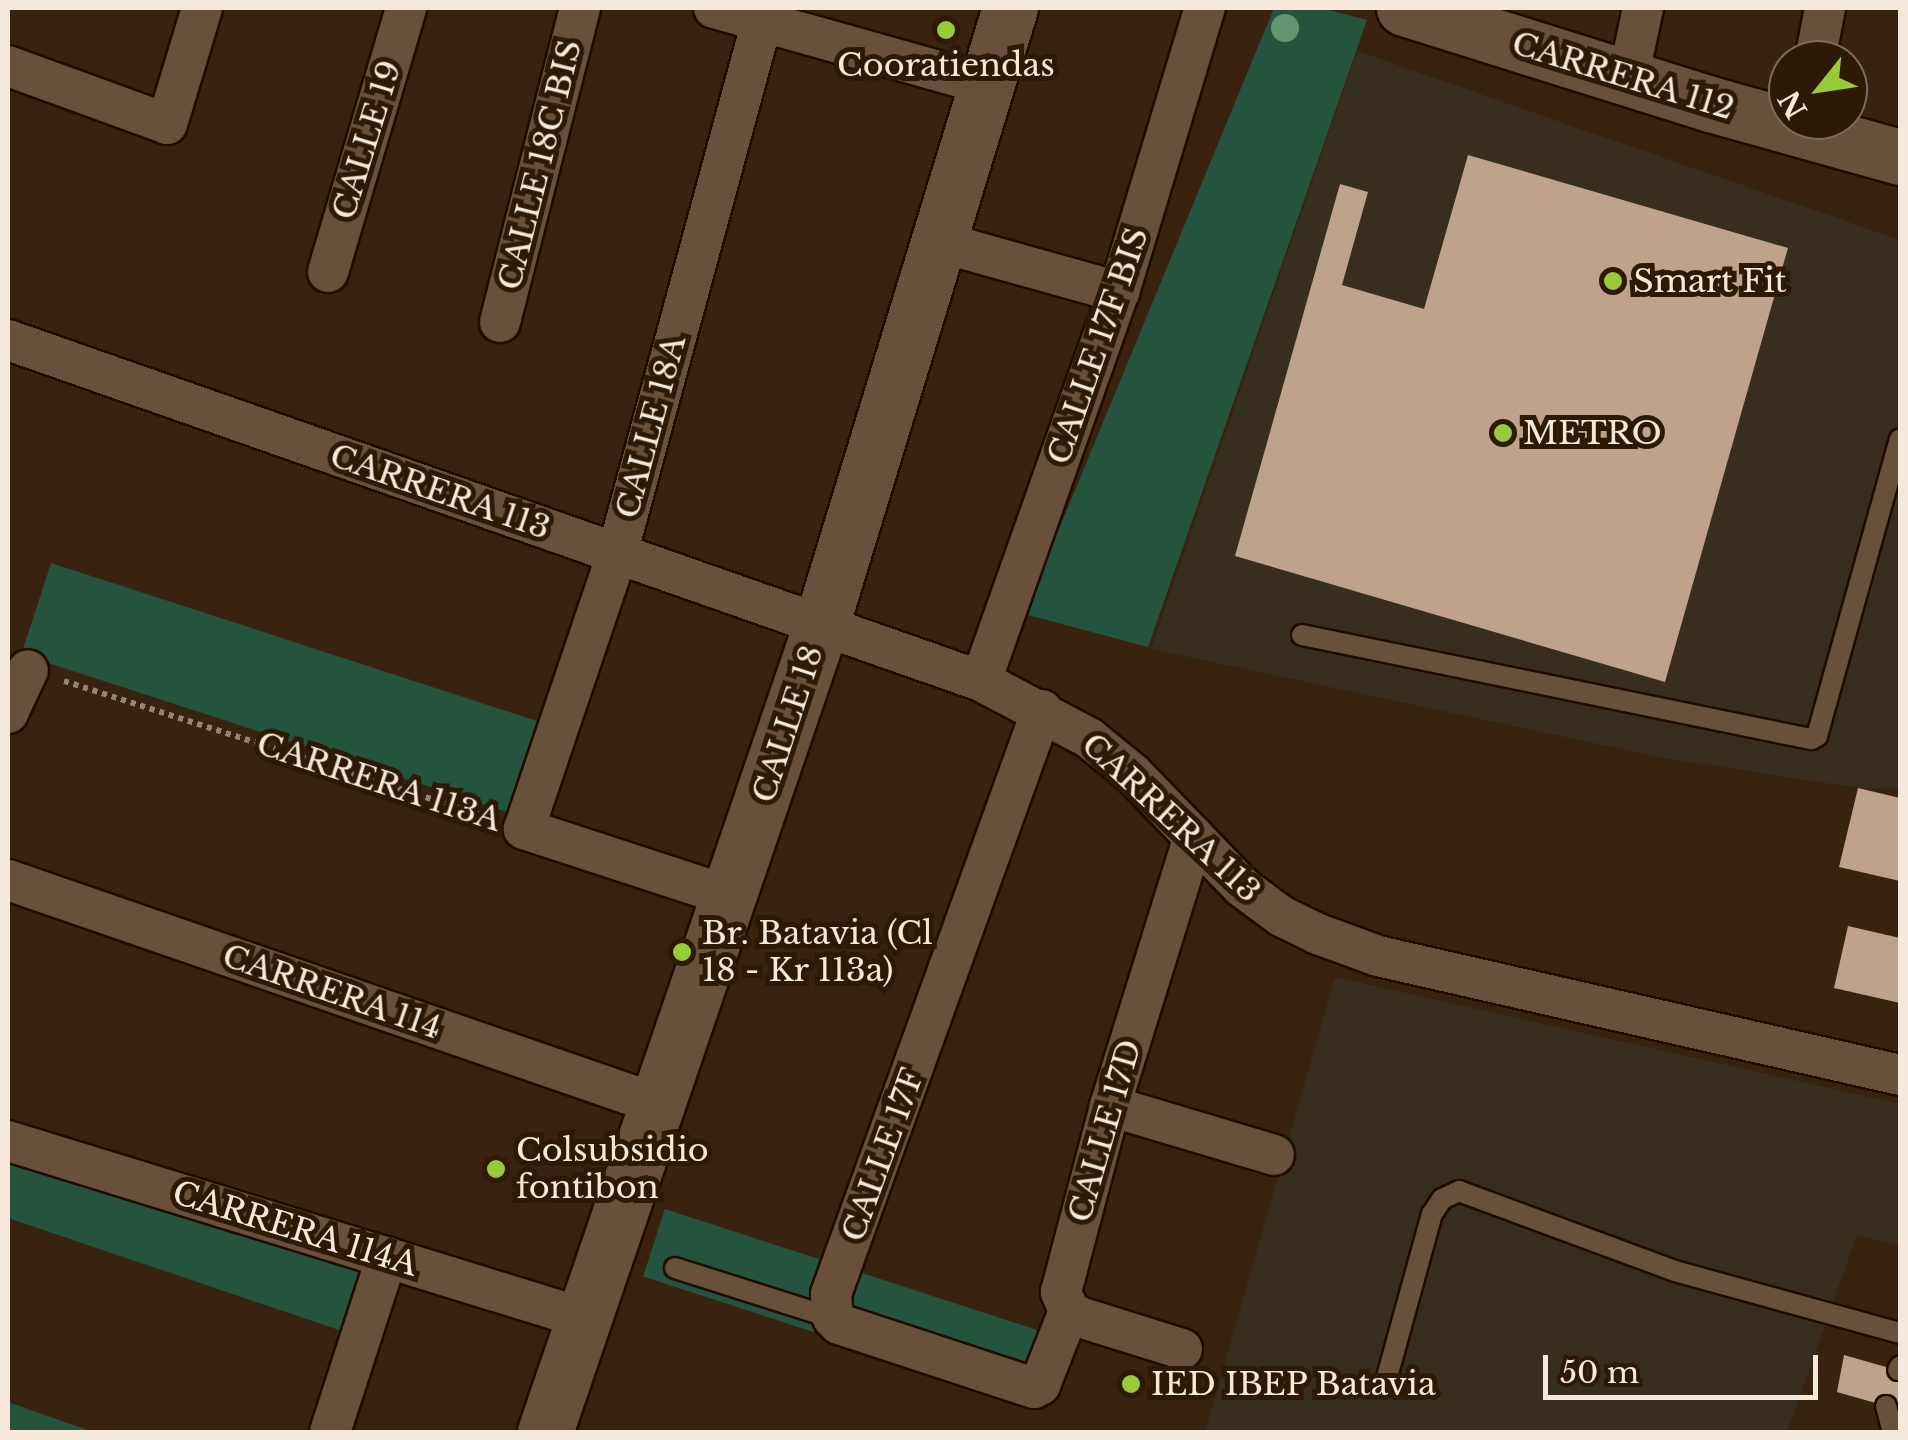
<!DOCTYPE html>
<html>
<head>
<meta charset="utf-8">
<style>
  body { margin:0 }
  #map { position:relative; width:1908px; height:1440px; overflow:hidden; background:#39220e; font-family:"Libre Baskerville",serif }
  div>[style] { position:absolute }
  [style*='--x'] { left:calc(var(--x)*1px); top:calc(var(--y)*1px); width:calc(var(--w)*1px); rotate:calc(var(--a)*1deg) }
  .commercial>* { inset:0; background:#372e1e }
  .green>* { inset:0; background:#24533e; transform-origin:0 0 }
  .building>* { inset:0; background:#bfa28b }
  .path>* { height:6px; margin-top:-3px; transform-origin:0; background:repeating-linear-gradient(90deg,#968373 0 5px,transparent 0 10px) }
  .roads { filter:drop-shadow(2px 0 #1f0b00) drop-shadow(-2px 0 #1f0b00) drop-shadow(0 2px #1f0b00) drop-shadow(0 -2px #1f0b00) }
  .lane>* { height:20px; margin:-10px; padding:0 10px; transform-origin:10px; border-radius:10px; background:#69503b }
  .street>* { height:40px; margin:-20px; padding:0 20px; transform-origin:20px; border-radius:20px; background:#69503b }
  .secondary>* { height:55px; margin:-27.5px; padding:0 27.5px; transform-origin:27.5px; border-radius:27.5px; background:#69503b }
  .trees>* { width:28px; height:28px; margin:-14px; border-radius:50%; background:#619670 }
  .dots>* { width:28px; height:28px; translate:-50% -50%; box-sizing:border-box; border:5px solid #2e1905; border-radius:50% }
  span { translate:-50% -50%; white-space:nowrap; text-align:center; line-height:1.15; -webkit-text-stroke:10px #2e1905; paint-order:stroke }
  .poi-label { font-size:32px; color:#f7e8dc }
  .left { translate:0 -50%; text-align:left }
  .street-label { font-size:32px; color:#f7e8dc }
  .frame { position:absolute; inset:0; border:10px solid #f7e8dc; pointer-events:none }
  .north { position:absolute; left:1768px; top:40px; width:100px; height:100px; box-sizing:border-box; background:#2e1905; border:2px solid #7e6c5b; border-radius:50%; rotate:240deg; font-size:28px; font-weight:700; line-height:40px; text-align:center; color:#f7e8dc }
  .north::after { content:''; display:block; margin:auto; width:35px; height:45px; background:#98cb37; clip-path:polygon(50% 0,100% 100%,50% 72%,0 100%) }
  .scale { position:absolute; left:1543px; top:1355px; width:275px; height:45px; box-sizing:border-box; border:5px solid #f7e8dc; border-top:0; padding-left:12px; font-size:30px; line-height:35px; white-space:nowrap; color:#f7e8dc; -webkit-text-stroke:8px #2e1905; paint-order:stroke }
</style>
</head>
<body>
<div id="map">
  <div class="commercial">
    <i style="clip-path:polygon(1357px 51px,1900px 240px,1900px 789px,1858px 788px,1664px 758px,1151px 649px)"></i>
    <i style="clip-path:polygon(1335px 977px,1900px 1104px,1900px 1246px,1857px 1235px,1787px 1432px,1205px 1432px)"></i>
  </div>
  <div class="green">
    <i style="clip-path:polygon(1274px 8px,1322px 8px,1367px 20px,1148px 647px,1024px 614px)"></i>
    <i style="left:51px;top:563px;width:529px;height:96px;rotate:18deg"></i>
    <i style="clip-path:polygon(8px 1159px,361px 1267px,342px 1331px,8px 1218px)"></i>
    <i style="left:665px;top:1209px;width:398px;height:71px;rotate:18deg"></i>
    <i style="clip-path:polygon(8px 1402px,93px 1432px,8px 1432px)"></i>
  </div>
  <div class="building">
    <i style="clip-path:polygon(1468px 155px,1788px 248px,1665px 682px,1235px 556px,1340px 184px,1368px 192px,1342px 285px,1424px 309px)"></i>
    <i style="clip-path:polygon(1858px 788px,1900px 798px,1900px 881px,1839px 867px)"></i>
    <i style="clip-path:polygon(1848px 926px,1900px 938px,1900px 1003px,1834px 988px)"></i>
    <i style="clip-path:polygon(1844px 1355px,1900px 1371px,1900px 1410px,1837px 1392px)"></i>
  </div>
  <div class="path">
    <i style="--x:64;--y:681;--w:447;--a:17.8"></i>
  </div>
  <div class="roads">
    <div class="lane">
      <i style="--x:1302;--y:635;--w:520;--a:11.55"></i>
      <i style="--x:1811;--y:739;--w:7;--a:-27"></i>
      <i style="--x:1817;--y:736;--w:308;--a:-74.4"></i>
      <i style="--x:675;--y:1268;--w:166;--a:17.6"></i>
      <i style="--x:1898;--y:1370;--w:4;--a:-63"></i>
      <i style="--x:1387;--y:1377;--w:169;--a:-74.6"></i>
      <i style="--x:1432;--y:1214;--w:18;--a:-56"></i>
      <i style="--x:1442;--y:1199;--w:19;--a:-25"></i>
      <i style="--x:1459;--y:1191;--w:230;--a:20.3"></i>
      <i style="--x:1675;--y:1271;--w:233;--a:15.4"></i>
      <i style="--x:1886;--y:1406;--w:27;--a:75"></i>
    </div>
    <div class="street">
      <i style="--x:714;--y:8;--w:285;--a:15.7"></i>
      <i style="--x:1815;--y:60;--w:53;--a:-79.1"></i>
      <i style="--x:8;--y:66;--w:169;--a:20"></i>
      <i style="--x:167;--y:124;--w:121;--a:-73.2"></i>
      <i style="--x:1628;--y:79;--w:73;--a:-78.1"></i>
      <i style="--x:940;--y:242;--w:186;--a:15.6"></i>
      <i style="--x:328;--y:272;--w:275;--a:-73.5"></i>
      <i style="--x:500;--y:322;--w:324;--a:-75.7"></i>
      <i style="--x:8;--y:340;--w:1031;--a:19.31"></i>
      <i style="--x:981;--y:681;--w:122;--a:27.8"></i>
      <i style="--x:1089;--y:738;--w:55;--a:39.1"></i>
      <i style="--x:1132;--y:773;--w:158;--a:46"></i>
      <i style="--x:1242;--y:887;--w:49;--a:36.6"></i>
      <i style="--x:1281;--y:916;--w:41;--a:25.9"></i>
      <i style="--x:1318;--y:934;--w:64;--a:20.1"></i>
      <i style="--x:1378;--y:956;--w:535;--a:12.84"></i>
      <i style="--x:981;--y:681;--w:413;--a:-70.5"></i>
      <i style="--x:1119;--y:292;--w:297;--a:-73.2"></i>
      <i style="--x:1042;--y:710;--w:621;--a:109.86"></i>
      <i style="--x:831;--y:1294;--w:24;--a:85"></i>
      <i style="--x:833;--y:1318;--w:8;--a:45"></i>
      <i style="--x:839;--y:1324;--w:205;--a:18.2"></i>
      <i style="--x:1034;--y:1388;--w:7;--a:-27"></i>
      <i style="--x:1040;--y:1385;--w:79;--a:-68.6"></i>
      <i style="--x:8;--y:713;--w:47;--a:-65.1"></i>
      <i style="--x:8;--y:880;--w:687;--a:19.04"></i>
      <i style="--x:729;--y:896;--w:216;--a:-161.9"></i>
      <i style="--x:524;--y:829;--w:290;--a:-71.3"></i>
      <i style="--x:617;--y:554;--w:552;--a:-74.78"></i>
      <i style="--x:1110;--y:1106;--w:171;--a:16.6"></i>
      <i style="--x:8;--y:1141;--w:602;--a:17.11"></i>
      <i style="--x:1182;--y:1349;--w:108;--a:-162.7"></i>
      <i style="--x:1079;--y:1317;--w:12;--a:-149"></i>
      <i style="--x:1069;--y:1311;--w:21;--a:-113"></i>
      <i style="--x:1061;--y:1292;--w:192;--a:-75.2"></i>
      <i style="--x:1110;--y:1106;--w:282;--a:-72.7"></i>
      <i style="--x:330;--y:1432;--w:184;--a:-72"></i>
    </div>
    <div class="secondary">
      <i style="--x:1404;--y:8;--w:321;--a:17.4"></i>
      <i style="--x:1710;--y:104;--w:197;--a:15.6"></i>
      <i style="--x:545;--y:1432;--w:856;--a:-71.12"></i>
      <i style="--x:822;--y:622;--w:642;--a:-72.98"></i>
    </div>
  </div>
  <div class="trees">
    <i style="left:1285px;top:28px"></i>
  </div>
  <div class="dots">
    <i style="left:946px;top:30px;background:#98cb37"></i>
    <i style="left:1613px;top:281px;background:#98cb37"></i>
    <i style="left:1503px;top:433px;background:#98cb37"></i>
    <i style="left:682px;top:952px;background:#98cb37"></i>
    <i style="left:496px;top:1169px;background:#98cb37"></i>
    <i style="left:1131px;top:1384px;background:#98cb37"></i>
  </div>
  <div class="poi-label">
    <span style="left:946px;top:65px">Cooratiendas</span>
    <span class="left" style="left:1633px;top:281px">Smart Fit</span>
    <span class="left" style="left:1523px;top:433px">METRO</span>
    <span class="left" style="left:702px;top:952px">Br. Batavia (Cl<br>18 - Kr 113a)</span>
    <span class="left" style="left:516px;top:1169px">Colsubsidio<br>fontibon</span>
    <span class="left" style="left:1151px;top:1384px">IED IBEP Batavia</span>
  </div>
  <div class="street-label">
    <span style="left:1623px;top:76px;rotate:17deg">CARRERA 112</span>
    <span style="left:367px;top:140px;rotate:-73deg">CALLE 19</span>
    <span style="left:540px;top:165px;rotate:-76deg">CALLE 18C BIS</span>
    <span style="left:1098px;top:346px;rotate:-71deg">CALLE 17F BIS</span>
    <span style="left:651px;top:427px;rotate:-75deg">CALLE 18A</span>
    <span style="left:440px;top:492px;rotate:19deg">CARRERA 113</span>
    <span style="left:788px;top:724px;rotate:-72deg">CALLE 18</span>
    <span style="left:379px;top:782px;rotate:18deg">CARRERA 113A</span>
    <span style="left:1171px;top:818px;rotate:43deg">CARRERA 113</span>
    <span style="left:332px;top:992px;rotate:19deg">CARRERA 114</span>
    <span style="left:1105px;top:1131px;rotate:-74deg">CALLE 17D</span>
    <span style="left:883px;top:1155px;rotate:-70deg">CALLE 17F</span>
    <span style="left:295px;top:1229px;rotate:17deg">CARRERA 114A</span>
  </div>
  <div class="frame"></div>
  <div class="north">N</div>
  <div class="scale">50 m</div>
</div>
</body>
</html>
